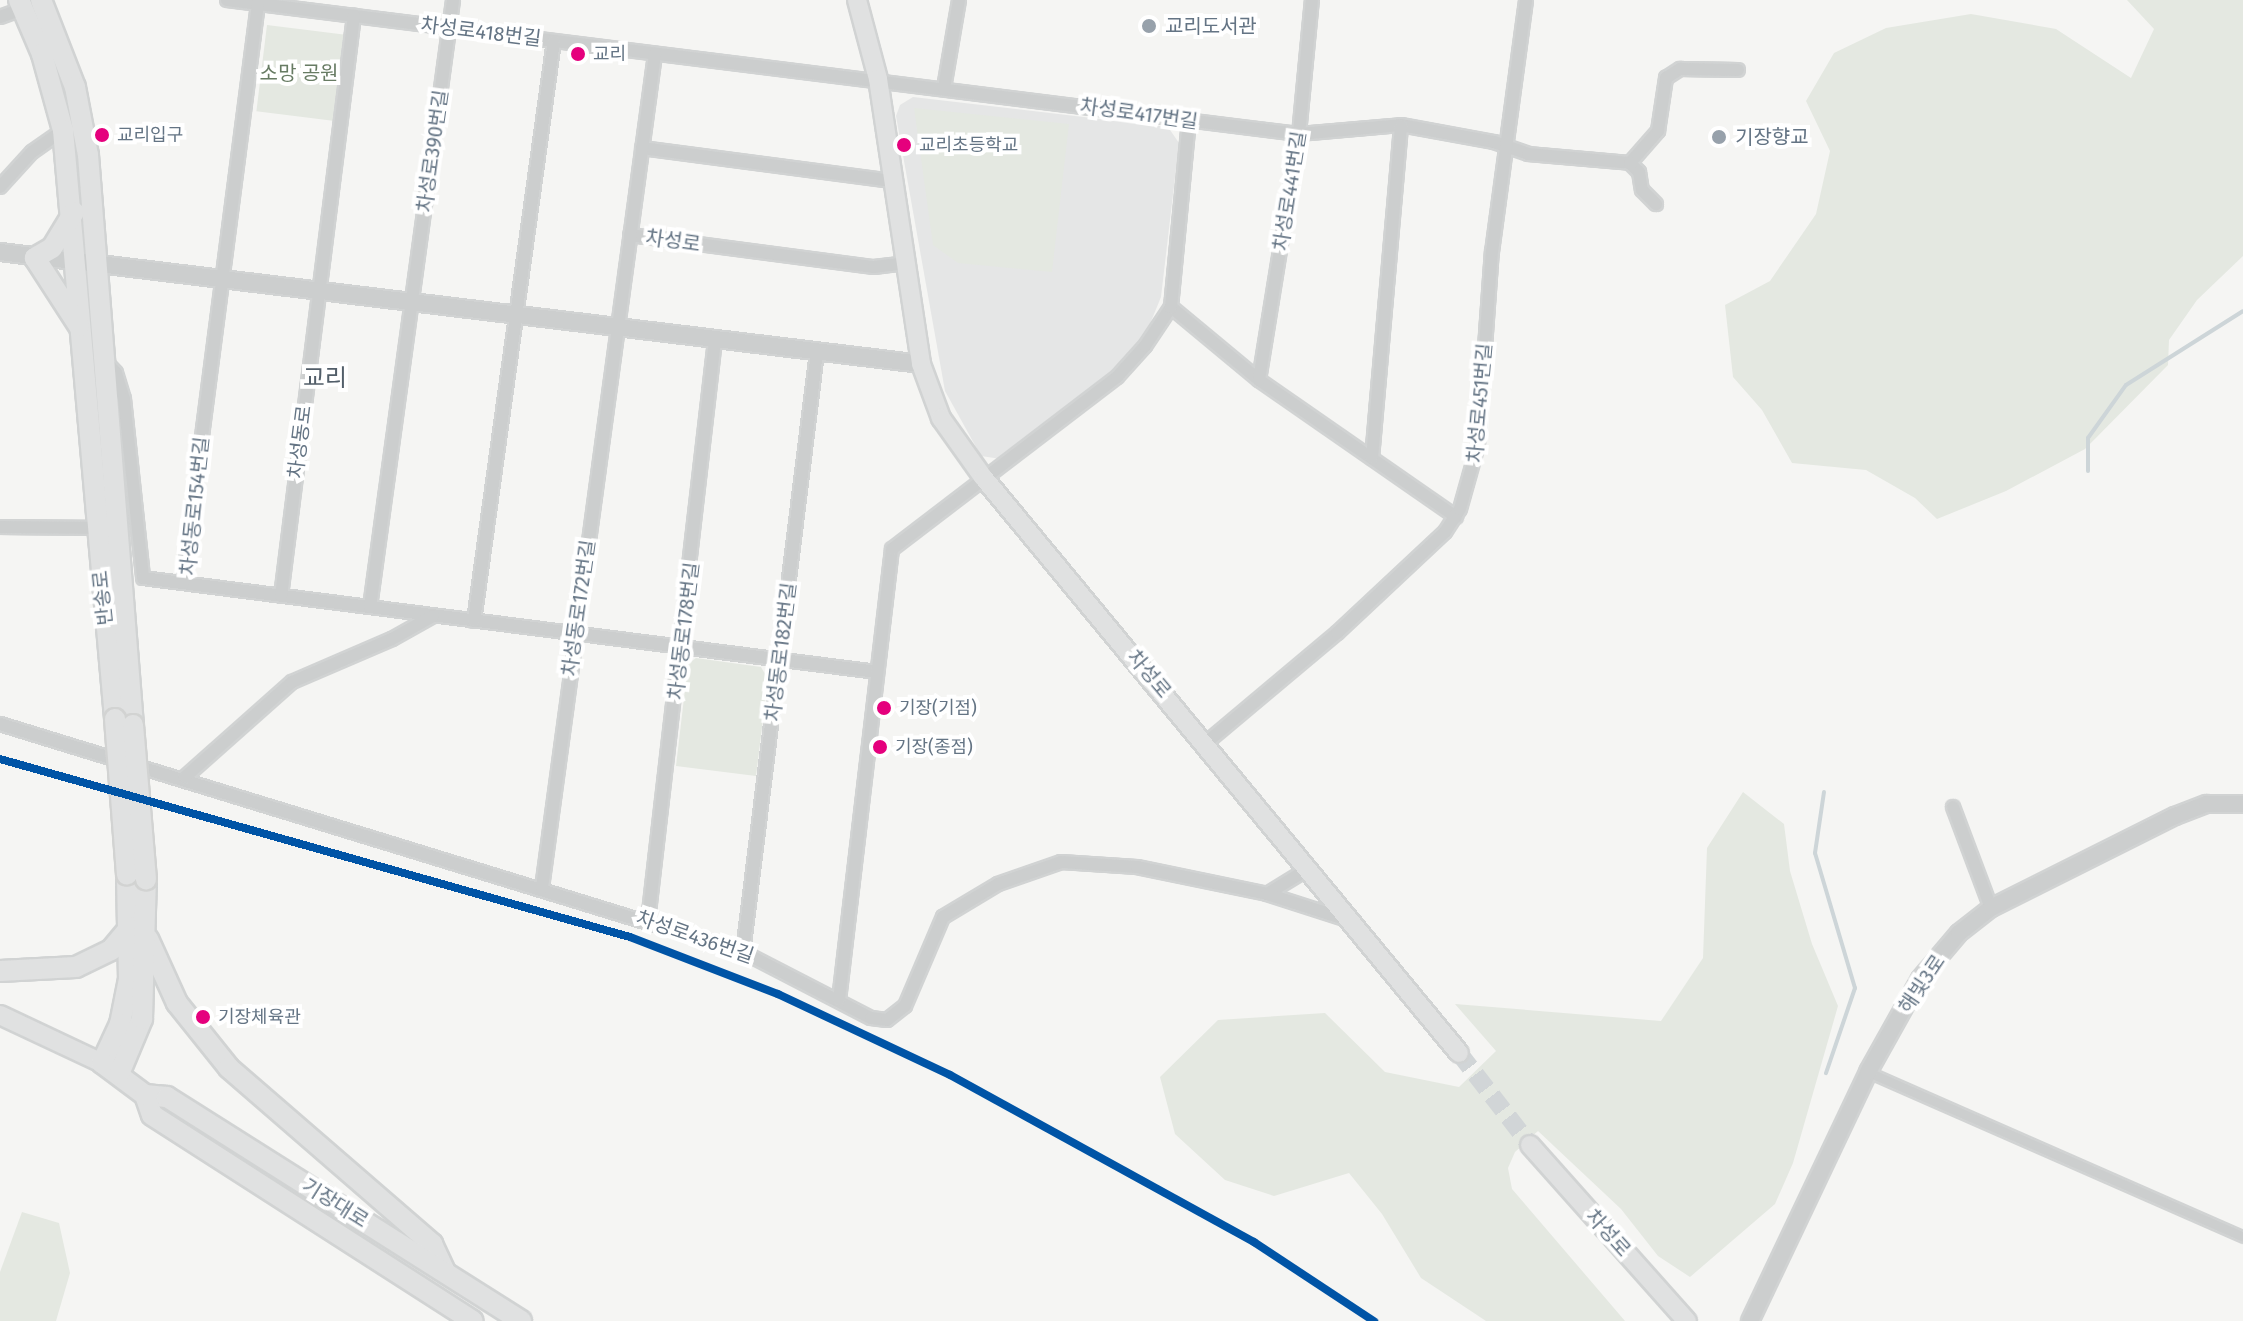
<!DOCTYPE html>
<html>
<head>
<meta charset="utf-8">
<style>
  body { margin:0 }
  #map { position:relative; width:2243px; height:1321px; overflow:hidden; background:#f5f5f3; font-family:"Fira Sans","Noto Sans KR",sans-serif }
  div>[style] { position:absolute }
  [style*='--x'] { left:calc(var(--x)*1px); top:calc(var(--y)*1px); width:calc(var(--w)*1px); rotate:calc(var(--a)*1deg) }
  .built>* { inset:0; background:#e5e6e6 }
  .green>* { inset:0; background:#e4e8e1; transform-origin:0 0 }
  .stream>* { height:4px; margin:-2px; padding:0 2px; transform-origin:2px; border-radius:2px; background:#cdd5d8 }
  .secondary-tunnel>* { height:18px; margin-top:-9px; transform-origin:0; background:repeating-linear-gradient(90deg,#d1d5d7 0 18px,transparent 0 27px) }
  .roads { filter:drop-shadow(2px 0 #d1d3d3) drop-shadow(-2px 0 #d1d3d3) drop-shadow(0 2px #d1d3d3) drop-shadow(0 -2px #d1d3d3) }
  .pedestrian>* { height:9px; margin:-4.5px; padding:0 4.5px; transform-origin:4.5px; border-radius:4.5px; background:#cccece }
  .minor>* { height:12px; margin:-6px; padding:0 6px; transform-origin:6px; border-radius:6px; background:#cccece }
  .tertiary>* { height:16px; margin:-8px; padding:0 8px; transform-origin:8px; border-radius:8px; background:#cccece }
  .secondary>* { height:18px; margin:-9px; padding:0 9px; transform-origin:9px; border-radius:9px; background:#e0e1e1 }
  .primary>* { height:20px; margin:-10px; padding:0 10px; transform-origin:10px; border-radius:10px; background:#e0e1e1 }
  .bridges { filter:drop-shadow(2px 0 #d2d3d2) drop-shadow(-2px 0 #d2d3d2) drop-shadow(0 2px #d2d3d2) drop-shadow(0 -2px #d2d3d2) }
  .primary-bridge>* { height:20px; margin:-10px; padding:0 10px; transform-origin:10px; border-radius:10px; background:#e0e1e1 }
  .rail-1>* { height:8px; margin:-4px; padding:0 4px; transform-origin:4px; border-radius:4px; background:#0054a6 }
  .dots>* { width:22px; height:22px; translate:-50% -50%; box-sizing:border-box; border:4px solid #fff; border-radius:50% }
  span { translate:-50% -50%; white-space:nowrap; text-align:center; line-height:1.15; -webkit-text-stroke:8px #fff; paint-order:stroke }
  .bus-label { font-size:18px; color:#647484 }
  .left { translate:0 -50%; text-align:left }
  .poi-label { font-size:20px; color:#647484 }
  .street-label { font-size:20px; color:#647484 }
  .park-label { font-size:20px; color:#677b63 }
  .quarter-label { font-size:24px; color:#525e69 }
</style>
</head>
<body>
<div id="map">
  <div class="built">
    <i style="clip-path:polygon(913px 97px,1168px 127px,1179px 143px,1161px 297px,1143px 341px,1117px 369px,1001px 459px,981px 456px,945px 391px,896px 116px,900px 105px)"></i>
  </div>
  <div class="green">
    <i style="clip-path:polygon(2127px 0,2243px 0,2243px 256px,2197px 300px,2169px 340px,2168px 365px,2085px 449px,2006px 491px,1937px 519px,1915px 498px,1866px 470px,1792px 463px,1762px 410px,1733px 377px,1725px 305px,1770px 281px,1816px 214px,1830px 151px,1806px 101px,1834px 53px,1886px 28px,1971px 14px,2056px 29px,2131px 78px,2154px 29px)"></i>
    <i style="left:267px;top:25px;width:77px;height:87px;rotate:7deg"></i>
    <i style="clip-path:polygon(914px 108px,1069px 124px,1052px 272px,958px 263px,933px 245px)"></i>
    <i style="clip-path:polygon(696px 658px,761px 667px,768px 679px,756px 776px,676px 766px,688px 664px)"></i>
    <i style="clip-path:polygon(1743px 792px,1784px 824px,1790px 871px,1812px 944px,1838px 1006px,1793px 1163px,1775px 1204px,1690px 1277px,1658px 1256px,1621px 1209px,1538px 1131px,1515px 1152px,1508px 1168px,1512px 1189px,1625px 1321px,1486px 1321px,1421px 1278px,1382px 1214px,1349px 1173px,1274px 1196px,1225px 1180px,1175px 1134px,1160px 1077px,1218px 1020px,1325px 1013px,1385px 1072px,1459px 1087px,1496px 1051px,1455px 1004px,1661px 1021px,1703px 958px,1707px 848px)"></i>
    <i style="clip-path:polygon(22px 1212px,59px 1223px,70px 1273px,56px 1321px,0 1321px,0 1272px)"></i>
  </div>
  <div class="stream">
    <i style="--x:2088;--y:471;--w:33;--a:-90"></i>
    <i style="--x:2088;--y:438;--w:65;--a:-54.4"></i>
    <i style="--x:2126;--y:385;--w:138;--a:-32.3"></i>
    <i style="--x:1824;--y:792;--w:62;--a:98.4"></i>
    <i style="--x:1815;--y:853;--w:141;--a:73.5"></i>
    <i style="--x:1855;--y:988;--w:90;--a:108.8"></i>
  </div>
  <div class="secondary-tunnel">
    <i style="--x:1459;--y:1053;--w:116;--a:52.3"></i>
  </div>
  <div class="roads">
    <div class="pedestrian">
      <i style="--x:1868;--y:1072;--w:410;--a:23.7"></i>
    </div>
    <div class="minor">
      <i style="--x:227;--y:0;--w:1080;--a:7.13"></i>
      <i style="--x:1299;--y:134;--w:102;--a:-5"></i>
      <i style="--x:1401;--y:125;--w:95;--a:10.4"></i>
      <i style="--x:1494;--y:142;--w:36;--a:19"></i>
      <i style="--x:1528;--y:154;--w:102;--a:5"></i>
      <i style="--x:0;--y:17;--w:29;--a:-20"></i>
      <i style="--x:944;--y:88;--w:89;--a:-80.3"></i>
      <i style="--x:642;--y:148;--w:254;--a:7.5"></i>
      <i style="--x:1630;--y:163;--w:43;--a:-48.8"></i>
      <i style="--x:1658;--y:131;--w:54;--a:-81.4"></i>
      <i style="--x:1666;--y:78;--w:17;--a:-33"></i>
      <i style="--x:1680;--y:69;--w:58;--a:1"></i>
      <i style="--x:1630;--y:163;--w:13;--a:45"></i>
      <i style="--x:1639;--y:172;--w:18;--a:81"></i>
      <i style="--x:1642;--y:190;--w:20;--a:45"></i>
      <i style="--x:0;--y:187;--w:47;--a:-47.6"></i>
      <i style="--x:32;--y:152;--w:38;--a:-35"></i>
      <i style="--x:630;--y:235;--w:246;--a:7.5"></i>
      <i style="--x:874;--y:267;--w:32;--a:-7"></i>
      <i style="--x:1171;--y:307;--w:114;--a:39.7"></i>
      <i style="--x:1259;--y:380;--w:240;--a:34.8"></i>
      <i style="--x:105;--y:361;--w:16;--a:47"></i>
      <i style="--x:116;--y:373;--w:27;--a:73"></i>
      <i style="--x:124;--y:399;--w:180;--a:83.9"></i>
      <i style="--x:143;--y:578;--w:740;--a:7.3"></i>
      <i style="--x:1259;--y:380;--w:249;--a:-80.8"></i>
      <i style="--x:1299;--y:134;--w:135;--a:-84.5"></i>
      <i style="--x:1372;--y:458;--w:334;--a:-85"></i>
      <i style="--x:0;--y:527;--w:105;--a:0.5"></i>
      <i style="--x:183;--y:583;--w:584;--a:-82.62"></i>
      <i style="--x:281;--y:596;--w:585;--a:-82.83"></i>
      <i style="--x:370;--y:607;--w:613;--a:-82.21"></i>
      <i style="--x:474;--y:621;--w:585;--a:-82.15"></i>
      <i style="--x:0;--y:724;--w:777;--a:17.06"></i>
      <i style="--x:743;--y:952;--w:144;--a:27.3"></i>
      <i style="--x:871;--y:1018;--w:16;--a:7"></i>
      <i style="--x:887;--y:1020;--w:23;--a:-38"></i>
      <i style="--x:905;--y:1006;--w:97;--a:-66.9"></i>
      <i style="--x:943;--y:917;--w:64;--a:-31"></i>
      <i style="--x:998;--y:884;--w:67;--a:-19.2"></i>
      <i style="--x:1061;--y:862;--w:76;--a:3.8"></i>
      <i style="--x:1137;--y:867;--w:133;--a:11.7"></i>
      <i style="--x:1267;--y:894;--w:48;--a:-31.4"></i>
      <i style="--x:1207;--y:742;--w:170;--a:-40"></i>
      <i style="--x:1337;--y:633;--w:148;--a:-43.1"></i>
      <i style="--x:1445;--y:532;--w:27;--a:-57"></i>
      <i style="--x:1460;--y:509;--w:66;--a:-74.3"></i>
      <i style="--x:1478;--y:445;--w:194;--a:-85.9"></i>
      <i style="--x:1492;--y:252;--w:254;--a:-82.3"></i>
      <i style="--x:185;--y:777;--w:143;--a:-41.6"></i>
      <i style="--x:292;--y:682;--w:109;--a:-23.3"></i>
      <i style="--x:392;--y:639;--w:47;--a:-29.3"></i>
      <i style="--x:1953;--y:807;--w:108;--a:69.4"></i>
      <i style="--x:542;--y:888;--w:842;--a:-82.28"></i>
      <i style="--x:1267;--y:894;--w:85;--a:17.8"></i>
      <i style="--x:648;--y:921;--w:585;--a:-83.42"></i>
      <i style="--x:743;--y:952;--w:605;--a:-82.97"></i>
      <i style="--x:839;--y:1000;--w:454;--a:-83.3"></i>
      <i style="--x:892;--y:549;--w:283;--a:-37.4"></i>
      <i style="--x:1117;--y:377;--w:42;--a:-47.9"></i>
      <i style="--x:1145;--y:346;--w:47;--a:-56.3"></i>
      <i style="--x:1171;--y:307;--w:187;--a:-84.5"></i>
    </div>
    <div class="tertiary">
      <i style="--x:0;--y:252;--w:928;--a:6.93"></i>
      <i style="--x:1750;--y:1321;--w:276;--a:-64.6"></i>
      <i style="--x:1868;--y:1072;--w:107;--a:-60.8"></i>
      <i style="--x:1920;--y:979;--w:60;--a:-49.7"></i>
      <i style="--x:1959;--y:933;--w:41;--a:-38"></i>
      <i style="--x:1991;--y:908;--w:206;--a:-26.6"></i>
      <i style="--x:2175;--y:816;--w:34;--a:-21"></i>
      <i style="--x:2207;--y:804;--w:36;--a:0"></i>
    </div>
    <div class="secondary">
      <i style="--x:857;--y:0;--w:82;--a:75.1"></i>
      <i style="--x:878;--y:79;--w:288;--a:81.4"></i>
      <i style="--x:921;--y:364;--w:58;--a:69.7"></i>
      <i style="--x:941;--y:418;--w:72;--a:54.6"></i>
      <i style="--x:983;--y:477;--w:747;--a:50.43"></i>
      <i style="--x:0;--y:1015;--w:113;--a:25.2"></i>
      <i style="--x:1530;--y:1145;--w:236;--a:48.3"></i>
    </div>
    <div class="primary">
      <i style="--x:19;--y:0;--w:59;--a:66.9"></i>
      <i style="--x:42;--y:54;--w:79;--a:74.6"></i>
      <i style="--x:63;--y:130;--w:591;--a:84.95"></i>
      <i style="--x:41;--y:0;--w:93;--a:68.7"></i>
      <i style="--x:75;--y:87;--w:69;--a:79.2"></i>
      <i style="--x:88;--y:155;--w:572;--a:85.49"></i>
      <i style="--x:74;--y:212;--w:42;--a:121.4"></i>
      <i style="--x:52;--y:248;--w:20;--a:150"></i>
      <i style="--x:35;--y:258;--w:81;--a:57.1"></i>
      <i style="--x:127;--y:875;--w:104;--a:88.9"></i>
      <i style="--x:129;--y:979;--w:46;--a:101.3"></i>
      <i style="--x:120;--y:1024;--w:43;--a:114.8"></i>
      <i style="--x:102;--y:1063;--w:54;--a:36.7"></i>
      <i style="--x:145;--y:1095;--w:21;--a:71"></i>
      <i style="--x:152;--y:1115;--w:381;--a:32.7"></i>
      <i style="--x:148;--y:939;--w:70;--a:65.6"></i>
      <i style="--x:177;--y:1003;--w:83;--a:51.3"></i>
      <i style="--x:229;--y:1068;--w:269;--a:40.9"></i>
      <i style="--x:432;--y:1244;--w:31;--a:65"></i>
      <i style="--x:0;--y:971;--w:76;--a:-3"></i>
      <i style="--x:76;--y:967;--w:39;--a:-26"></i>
      <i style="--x:111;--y:950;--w:30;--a:-50"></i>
      <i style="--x:119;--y:1074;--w:60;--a:-67.3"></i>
      <i style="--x:142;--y:1019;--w:140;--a:-88.4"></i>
      <i style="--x:145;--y:1095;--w:22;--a:5"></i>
      <i style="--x:167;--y:1097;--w:419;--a:32.3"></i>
    </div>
  </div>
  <div class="bridges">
    <div class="primary-bridge">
      <i style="--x:115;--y:719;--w:156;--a:85.6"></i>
      <i style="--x:133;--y:725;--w:155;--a:85.2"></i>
    </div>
  </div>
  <div class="rail-1">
    <i style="--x:0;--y:759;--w:655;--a:15.78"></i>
    <i style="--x:630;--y:937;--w:159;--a:21.1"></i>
    <i style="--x:778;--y:994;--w:190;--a:25.2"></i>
    <i style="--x:950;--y:1075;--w:347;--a:28.8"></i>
    <i style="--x:1254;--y:1242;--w:144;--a:33.4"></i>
  </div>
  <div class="dots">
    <i style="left:1149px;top:26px;background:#97a1ab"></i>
    <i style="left:578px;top:54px;background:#e5007d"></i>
    <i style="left:102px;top:135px;background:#e5007d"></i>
    <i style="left:1719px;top:137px;background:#97a1ab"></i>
    <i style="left:904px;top:145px;background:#e5007d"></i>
    <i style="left:884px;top:708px;background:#e5007d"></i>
    <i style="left:880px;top:747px;background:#e5007d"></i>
    <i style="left:203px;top:1017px;background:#e5007d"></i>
  </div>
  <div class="bus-label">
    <span class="left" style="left:593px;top:54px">교리</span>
    <span class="left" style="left:117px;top:135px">교리입구</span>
    <span class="left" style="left:919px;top:145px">교리초등학교</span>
    <span class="left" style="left:899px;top:708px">기장(기점)</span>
    <span class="left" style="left:895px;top:747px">기장(종점)</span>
    <span class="left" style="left:218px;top:1017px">기장체육관</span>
  </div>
  <div class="poi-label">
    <span class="left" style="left:1165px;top:26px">교리도서관</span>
    <span class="left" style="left:1735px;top:137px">기장향교</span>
  </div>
  <div class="street-label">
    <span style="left:481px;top:32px;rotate:7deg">차성로418번길</span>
    <span style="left:1139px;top:114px;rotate:8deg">차성로417번길</span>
    <span style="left:433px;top:151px;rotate:-82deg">차성로390번길</span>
    <span style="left:1290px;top:191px;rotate:-81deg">차성로441번길</span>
    <span style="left:673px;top:241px;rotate:8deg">차성로</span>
    <span style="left:1480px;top:403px;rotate:-85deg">차성로451번길</span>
    <span style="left:300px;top:442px;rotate:-83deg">차성동로</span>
    <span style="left:195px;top:506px;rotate:-84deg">차성동로154번길</span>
    <span style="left:103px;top:598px;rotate:-96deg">반송로</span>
    <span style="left:579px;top:608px;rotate:-82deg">차성동로172번길</span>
    <span style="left:684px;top:631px;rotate:-83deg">차성동로178번길</span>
    <span style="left:781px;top:652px;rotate:-83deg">차성동로182번길</span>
    <span style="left:1149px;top:674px;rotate:50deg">차성로</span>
    <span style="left:695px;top:937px;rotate:19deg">차성로436번길</span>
    <span style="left:1922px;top:984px;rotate:-56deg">해빛3로</span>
    <span style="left:335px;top:1203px;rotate:32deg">기장대로</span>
    <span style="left:1608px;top:1233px;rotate:48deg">차성로</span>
  </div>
  <div class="park-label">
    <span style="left:299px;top:73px">소망 공원</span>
  </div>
  <div class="quarter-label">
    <span style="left:325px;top:379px">교리</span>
  </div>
</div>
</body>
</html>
